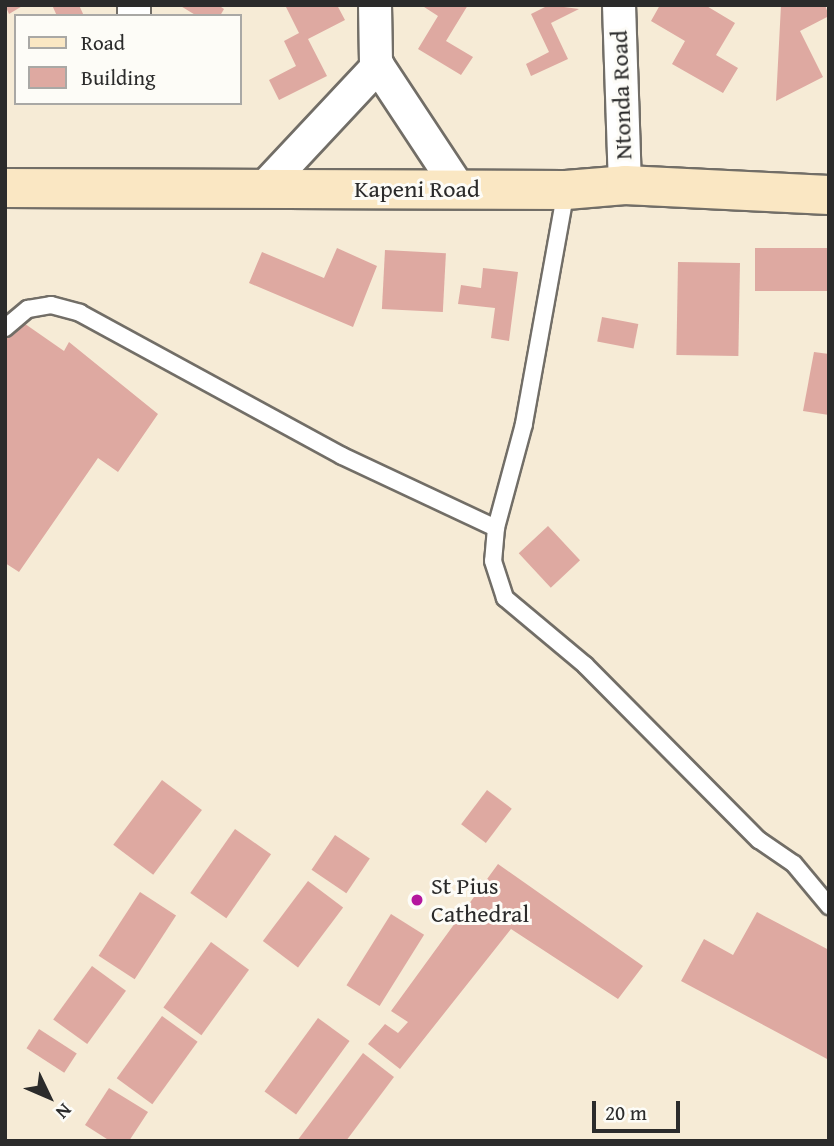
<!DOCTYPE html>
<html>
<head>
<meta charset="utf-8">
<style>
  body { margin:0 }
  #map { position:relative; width:834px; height:1146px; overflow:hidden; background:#f6ebd6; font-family:"Gentium Book Plus",serif }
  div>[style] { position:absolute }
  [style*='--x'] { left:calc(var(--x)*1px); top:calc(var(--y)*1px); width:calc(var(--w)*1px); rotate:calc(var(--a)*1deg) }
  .building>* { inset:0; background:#dea9a1; transform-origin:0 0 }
  .roads { filter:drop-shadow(2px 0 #726e67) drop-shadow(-2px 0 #726e67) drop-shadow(0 2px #726e67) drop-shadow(0 -2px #726e67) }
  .service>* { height:16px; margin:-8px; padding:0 8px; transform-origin:8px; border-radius:8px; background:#fff }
  .minor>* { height:32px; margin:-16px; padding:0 16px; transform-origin:16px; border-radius:16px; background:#fff }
  .secondary>* { height:38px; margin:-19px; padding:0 19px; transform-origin:19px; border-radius:19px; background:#fae7c3 }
  .dots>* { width:19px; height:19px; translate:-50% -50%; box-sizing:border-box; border:4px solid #fdfcf7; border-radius:50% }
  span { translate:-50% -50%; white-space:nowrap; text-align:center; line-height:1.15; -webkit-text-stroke:6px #fdfcf7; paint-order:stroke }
  .street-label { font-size:24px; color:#2b2b2b }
  .poi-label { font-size:24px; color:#2b2b2b }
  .left { translate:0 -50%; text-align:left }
  .frame { position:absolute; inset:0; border:7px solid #2b2b2b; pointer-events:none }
  .legend { position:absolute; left:14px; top:14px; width:228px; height:91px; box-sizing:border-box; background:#fdfcf7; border:2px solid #a9a8a5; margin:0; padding:9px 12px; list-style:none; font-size:21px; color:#2b2b2b }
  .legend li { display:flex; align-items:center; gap:14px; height:35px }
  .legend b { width:35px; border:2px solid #a9a8a5 }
  .north { position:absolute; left:14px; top:1062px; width:70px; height:70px; -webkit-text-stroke:5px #fdfcf7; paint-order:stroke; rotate:134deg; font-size:19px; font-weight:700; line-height:28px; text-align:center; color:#2b2b2b }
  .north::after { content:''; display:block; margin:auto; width:24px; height:32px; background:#2b2b2b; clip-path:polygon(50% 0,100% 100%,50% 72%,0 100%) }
  .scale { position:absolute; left:592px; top:1101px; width:88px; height:32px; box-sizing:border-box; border:4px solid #2b2b2b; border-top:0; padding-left:9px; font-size:21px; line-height:24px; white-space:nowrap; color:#2b2b2b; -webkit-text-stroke:5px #fdfcf7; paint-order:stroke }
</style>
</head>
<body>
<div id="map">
  <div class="building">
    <i style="clip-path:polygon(5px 5px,24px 5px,9px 14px)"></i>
    <i style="clip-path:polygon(52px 5px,79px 5px,84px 16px,57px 16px)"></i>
    <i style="clip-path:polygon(179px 5px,218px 5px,224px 9px,220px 16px,197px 16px)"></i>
    <i style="clip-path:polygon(285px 5px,337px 5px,345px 20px,308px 39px,327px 76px,279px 100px,269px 80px,296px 66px,284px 41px,299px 33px)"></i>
    <i style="clip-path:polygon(421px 5px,468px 5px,446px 41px,473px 57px,461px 75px,418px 49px,438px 16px)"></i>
    <i style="clip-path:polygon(549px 5px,579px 9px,551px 23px,568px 59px,531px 76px,526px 64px,549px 52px,531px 14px)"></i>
    <i style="clip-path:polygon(660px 5px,705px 5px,735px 23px,716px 55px,738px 68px,723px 93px,672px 64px,685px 41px,651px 21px)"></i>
    <i style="clip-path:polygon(781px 5px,825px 5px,829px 16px,800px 31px,823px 77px,776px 101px)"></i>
    <i style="clip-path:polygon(337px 248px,377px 266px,353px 327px,249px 283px,262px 252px,324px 278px)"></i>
    <i style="left:829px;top:248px;width:43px;height:74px;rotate:90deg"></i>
    <i style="left:385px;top:250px;width:61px;height:59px;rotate:3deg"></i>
    <i style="left:678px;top:262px;width:62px;height:93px;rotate:1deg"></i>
    <i style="clip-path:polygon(483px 268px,518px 272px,509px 341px,491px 338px,495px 308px,458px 304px,461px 285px,481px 288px)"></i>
    <i style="left:602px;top:317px;width:37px;height:25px;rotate:11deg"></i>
    <i style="clip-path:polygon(18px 319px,64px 351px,69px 342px,158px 414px,118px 472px,98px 458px,19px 572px,5px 563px,5px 337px)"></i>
    <i style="clip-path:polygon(814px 352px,829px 354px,829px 415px,803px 411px)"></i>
    <i style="left:548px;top:526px;width:47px;height:40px;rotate:47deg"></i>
    <i style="left:162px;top:780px;width:50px;height:81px;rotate:37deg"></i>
    <i style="left:487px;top:790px;width:31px;height:43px;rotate:37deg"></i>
    <i style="left:235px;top:829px;width:44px;height:78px;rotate:35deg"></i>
    <i style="left:335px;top:835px;width:42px;height:42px;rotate:34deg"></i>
    <i style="clip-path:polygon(498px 864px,643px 966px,618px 999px,511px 929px,400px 1069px,368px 1044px,385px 1024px,398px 1033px,408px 1022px,391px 1011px)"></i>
    <i style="left:308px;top:881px;width:44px;height:75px;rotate:37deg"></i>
    <i style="left:140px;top:892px;width:43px;height:76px;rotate:33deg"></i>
    <i style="clip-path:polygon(757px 912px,829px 950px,829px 1060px,681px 981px,704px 939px,733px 955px)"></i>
    <i style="left:391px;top:914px;width:39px;height:84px;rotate:32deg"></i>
    <i style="left:211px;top:942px;width:47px;height:81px;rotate:36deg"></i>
    <i style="left:92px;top:966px;width:42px;height:66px;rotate:36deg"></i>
    <i style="left:162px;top:1016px;width:44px;height:77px;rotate:36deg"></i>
    <i style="left:318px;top:1018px;width:39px;height:91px;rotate:36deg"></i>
    <i style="left:39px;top:1029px;width:45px;height:23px;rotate:33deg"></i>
    <i style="clip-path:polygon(363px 1053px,394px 1077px,346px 1141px,297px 1141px)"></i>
    <i style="clip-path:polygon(109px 1088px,148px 1112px,129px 1141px,110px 1141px,85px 1125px)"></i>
  </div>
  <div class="roads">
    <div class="service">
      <i style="--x:566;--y:190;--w:238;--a:100.2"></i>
      <i style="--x:524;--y:424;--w:108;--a:105.1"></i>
      <i style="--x:496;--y:528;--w:33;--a:95"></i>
      <i style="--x:493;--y:561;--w:39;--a:72"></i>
      <i style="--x:505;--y:598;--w:104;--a:39.9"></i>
      <i style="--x:585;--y:665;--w:247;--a:45.2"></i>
      <i style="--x:759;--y:840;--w:42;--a:34.4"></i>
      <i style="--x:794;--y:864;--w:55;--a:50.2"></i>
      <i style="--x:5;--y:328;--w:30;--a:-40"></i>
      <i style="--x:28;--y:309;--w:23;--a:-10"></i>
      <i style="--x:51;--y:305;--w:30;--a:15"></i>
      <i style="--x:80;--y:313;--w:298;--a:28.6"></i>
      <i style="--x:342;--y:456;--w:170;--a:25.1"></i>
    </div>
    <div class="minor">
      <i style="--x:134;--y:5;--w:11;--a:90"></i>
      <i style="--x:375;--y:5;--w:58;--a:89"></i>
      <i style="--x:376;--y:63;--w:151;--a:56.6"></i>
      <i style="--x:619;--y:5;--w:180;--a:88.1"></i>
      <i style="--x:262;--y:190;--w:170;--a:-46.9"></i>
    </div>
    <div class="secondary">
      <i style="--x:5;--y:188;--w:561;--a:0.2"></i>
      <i style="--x:566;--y:190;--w:59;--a:-4.8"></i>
      <i style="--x:625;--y:185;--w:204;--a:2.8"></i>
    </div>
  </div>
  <div class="dots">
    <i style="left:417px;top:900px;background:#b5179e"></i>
  </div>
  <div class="street-label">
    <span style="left:621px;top:95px;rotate:-92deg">Ntonda Road</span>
    <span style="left:417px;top:189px">Kapeni Road</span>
  </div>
  <div class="poi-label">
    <span class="left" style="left:431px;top:900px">St Pius<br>Cathedral</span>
  </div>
  <div class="frame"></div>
  <ul class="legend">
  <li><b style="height:9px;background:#fae7c3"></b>Road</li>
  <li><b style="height:19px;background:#dea9a1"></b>Building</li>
  </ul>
  <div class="north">N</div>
  <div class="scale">20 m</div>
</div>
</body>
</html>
